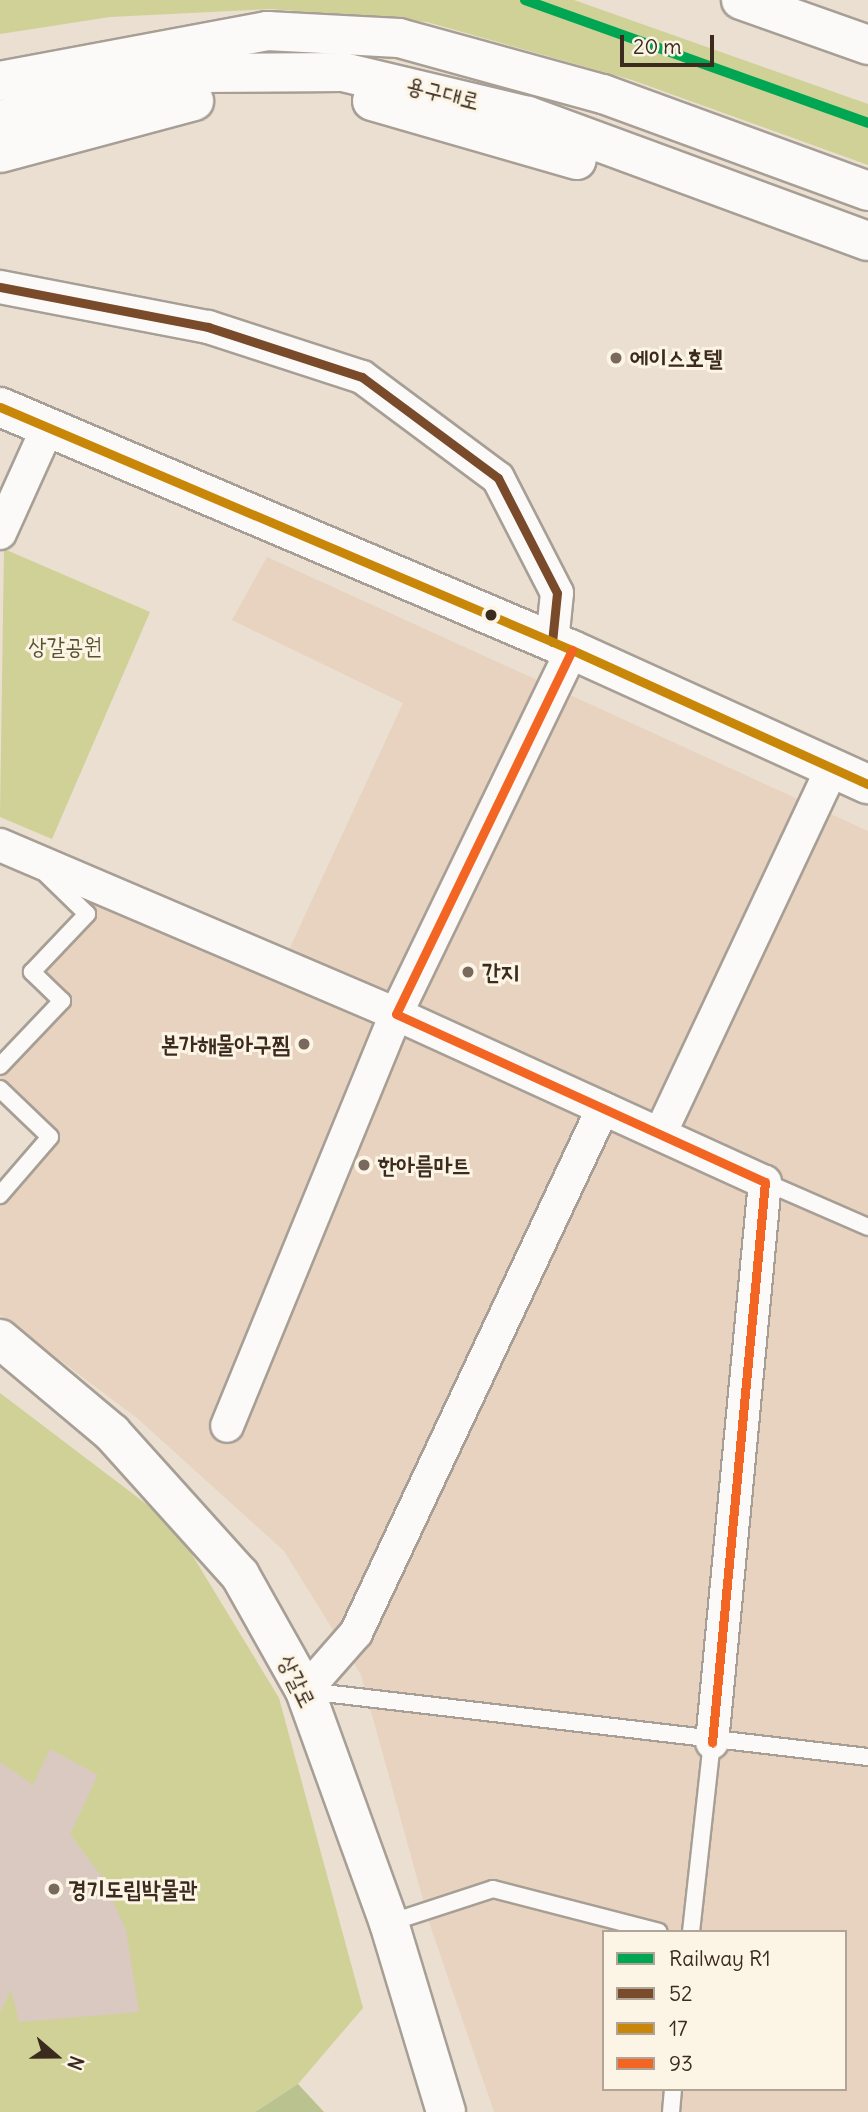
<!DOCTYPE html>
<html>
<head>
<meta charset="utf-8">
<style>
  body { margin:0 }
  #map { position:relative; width:868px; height:2112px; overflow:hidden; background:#eadfd0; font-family:Delius,"Poor Story",sans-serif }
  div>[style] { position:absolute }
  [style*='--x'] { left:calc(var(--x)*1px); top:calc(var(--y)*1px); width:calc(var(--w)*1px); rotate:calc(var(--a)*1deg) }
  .built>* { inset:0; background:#e7d3bf }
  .green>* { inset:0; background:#cfd197 }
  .forest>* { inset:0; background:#bac290 }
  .building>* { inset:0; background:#dac9c1 }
  .roads { filter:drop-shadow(2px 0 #a79f95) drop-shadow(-2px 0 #a79f95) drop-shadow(0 2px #a79f95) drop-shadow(0 -2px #a79f95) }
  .lane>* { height:16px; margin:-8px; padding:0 8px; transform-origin:8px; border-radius:8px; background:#fcfaf8 }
  .street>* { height:32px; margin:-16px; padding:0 16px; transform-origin:16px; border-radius:16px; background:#fcfaf8 }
  .secondary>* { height:38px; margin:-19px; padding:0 19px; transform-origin:19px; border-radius:19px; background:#fcfaf8 }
  .primary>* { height:38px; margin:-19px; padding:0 19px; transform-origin:19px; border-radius:19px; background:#fcfaf8 }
  .highway>* { height:38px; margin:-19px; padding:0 19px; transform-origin:19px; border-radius:19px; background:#fcfaf8 }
  .bus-1>* { height:9px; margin:-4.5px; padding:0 4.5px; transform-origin:4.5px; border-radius:4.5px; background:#7a4b2a }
  .bus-2>* { height:9px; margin:-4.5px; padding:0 4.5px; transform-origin:4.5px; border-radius:4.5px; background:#c88708 }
  .bus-3>* { height:9px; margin:-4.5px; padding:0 4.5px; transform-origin:4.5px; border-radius:4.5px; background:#f26522 }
  .rail-1>* { height:10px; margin:-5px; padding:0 5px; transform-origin:5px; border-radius:5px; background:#00a651 }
  .dots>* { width:19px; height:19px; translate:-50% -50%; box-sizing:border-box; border:4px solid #fcf5e5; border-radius:50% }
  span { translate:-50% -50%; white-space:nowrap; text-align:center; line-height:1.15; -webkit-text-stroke:6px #fcf5e5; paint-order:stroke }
  .street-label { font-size:23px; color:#3b2a1e }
  .poi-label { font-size:23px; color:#3b2a1e; font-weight:700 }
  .left { translate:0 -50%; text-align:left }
  .right { translate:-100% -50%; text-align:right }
  .park-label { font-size:23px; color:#5a5130 }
  .legend { position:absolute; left:602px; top:1930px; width:245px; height:161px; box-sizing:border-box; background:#fcf5e5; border:2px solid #afa495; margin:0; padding:9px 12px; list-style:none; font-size:21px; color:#3b2a1e }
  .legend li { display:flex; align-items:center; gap:14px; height:35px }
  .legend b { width:35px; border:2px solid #afa495 }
  .north { position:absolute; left:21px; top:2021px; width:70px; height:70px; -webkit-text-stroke:5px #fcf5e5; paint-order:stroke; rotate:110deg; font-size:19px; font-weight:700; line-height:28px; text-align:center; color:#3b2a1e }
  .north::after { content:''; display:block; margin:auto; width:24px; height:32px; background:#3b2a1e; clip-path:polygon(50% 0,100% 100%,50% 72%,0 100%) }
  .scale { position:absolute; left:620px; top:35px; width:94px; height:32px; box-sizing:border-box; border:4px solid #3b2a1e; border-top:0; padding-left:9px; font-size:21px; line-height:24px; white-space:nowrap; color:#3b2a1e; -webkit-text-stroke:5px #fcf5e5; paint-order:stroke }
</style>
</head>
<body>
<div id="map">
  <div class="built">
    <i style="clip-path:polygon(evenodd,267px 557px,868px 831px,868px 2112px,494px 2112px,430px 1925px,361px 1675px,284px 1551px,137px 1418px,0 1315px,0 1195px,50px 1137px,0 1089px,0 1066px,61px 1001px,32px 972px,87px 914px,50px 866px,282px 965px,403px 703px,232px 620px,267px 557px,604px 1932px,845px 1932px,845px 2089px,604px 2089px,604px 1932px)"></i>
  </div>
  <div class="green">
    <i style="clip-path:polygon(0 0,574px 0,868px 104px,868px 165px,632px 80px,427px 22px,271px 9px,110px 17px,0 34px)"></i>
    <i style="clip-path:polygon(4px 549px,150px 612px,52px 839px,0 817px)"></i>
    <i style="clip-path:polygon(0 1393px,174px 1525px,279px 1698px,363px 2008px,298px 2084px,255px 2112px,0 2112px)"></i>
  </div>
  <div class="forest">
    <i style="clip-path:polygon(298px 2084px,324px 2112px,255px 2112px)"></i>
  </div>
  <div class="building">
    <i style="clip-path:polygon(50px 1749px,98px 1775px,70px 1834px,102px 1877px,126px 1930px,139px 2012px,19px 2022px,11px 1990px,0 2013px,0 1762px,33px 1785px)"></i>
  </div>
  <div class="roads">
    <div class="lane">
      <i style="--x:0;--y:1066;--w:90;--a:-46.4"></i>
      <i style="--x:62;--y:1001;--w:42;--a:-136"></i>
      <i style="--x:32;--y:972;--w:80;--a:-46.5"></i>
      <i style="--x:87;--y:914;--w:57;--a:-135.7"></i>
      <i style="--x:0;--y:1089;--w:69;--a:43.8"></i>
      <i style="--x:50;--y:1137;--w:77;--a:130.8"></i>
      <i style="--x:765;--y:1182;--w:112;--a:23.6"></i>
      <i style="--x:307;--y:1691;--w:565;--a:6.71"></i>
      <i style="--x:389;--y:1923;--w:109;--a:-18.1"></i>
      <i style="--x:493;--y:1889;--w:171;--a:14.5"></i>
      <i style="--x:691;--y:1932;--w:190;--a:-83.7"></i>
      <i style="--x:671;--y:2112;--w:23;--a:-85"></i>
    </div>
    <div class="street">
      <i style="--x:0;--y:287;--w:212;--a:10.9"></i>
      <i style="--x:208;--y:327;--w:162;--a:18"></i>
      <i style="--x:362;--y:377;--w:169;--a:36.6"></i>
      <i style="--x:498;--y:478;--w:129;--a:62.8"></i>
      <i style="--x:557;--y:593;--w:49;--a:95.8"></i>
      <i style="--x:0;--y:533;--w:112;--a:-65.7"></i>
      <i style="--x:572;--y:650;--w:404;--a:115.8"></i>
      <i style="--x:396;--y:1014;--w:405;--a:24.5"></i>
      <i style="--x:765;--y:1182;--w:563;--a:95.4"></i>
      <i style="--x:0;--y:845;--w:431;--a:23.1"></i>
      <i style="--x:396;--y:1014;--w:445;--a:112.3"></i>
      <i style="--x:660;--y:1134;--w:403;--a:-64.8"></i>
      <i style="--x:305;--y:1691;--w:77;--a:-48.7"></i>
      <i style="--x:356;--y:1633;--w:580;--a:-64.8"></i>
    </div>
    <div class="secondary">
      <i style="--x:0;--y:81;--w:272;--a:-10.6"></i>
      <i style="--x:267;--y:31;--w:132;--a:3"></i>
      <i style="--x:399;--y:38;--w:212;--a:15.4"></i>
      <i style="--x:603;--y:94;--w:282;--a:20.1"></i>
      <i style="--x:372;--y:101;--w:213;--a:16.1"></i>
      <i style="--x:0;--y:120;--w:117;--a:-15.3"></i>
      <i style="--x:113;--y:89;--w:92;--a:-10"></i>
      <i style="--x:204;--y:73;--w:139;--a:-0.4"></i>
      <i style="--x:343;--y:72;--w:190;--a:13.4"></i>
      <i style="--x:528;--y:116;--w:362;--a:20.2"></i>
      <i style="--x:0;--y:153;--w:201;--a:-15"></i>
      <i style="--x:0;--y:1339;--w:146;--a:40"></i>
      <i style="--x:112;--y:1433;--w:191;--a:48"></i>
      <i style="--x:240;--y:1575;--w:133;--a:60.7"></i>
      <i style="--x:305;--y:1691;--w:247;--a:70.1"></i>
      <i style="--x:389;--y:1923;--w:197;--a:73.2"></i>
    </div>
    <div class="primary">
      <i style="--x:0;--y:407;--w:621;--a:23.02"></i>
      <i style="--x:572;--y:650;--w:325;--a:24.4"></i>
    </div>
    <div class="highway">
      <i style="--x:741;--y:0;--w:135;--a:19.5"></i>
    </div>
  </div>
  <div class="bus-1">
    <i style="--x:0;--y:287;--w:212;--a:10.9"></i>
    <i style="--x:208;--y:327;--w:162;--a:18"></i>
    <i style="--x:362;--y:377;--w:169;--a:36.6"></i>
    <i style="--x:498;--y:478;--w:129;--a:62.8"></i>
    <i style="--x:557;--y:593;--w:49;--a:95.8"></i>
  </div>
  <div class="bus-2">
    <i style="--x:0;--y:407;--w:621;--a:23.02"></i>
    <i style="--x:572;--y:650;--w:325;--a:24.4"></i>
  </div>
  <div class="bus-3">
    <i style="--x:572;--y:650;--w:404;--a:115.8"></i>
    <i style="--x:396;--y:1014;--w:405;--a:24.5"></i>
    <i style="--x:765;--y:1182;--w:563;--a:95.4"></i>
  </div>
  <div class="rail-1">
    <i style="--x:525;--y:0;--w:364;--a:19.7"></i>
  </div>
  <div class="dots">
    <i style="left:616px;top:358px;background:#78695c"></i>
    <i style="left:491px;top:615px;background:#3b2a1e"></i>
    <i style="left:468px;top:972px;background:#78695c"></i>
    <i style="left:304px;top:1044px;background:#78695c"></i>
    <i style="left:364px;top:1165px;background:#78695c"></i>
    <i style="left:54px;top:1889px;background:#78695c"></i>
  </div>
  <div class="street-label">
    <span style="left:443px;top:93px;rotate:14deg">용구대로</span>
    <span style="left:297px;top:1681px;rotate:64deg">상갈로</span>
  </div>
  <div class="poi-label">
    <span class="left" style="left:630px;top:358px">에이스호텔</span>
    <span class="left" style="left:482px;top:972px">간지</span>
    <span class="right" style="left:290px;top:1044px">본가해물아구찜</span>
    <span class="left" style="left:378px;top:1165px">한아름마트</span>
    <span class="left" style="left:68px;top:1889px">경기도립박물관</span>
  </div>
  <div class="park-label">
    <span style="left:65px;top:646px">상갈공원</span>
  </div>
  <ul class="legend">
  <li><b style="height:9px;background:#00a651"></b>Railway R1</li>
  <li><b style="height:9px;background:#7a4b2a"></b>52</li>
  <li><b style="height:9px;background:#c88708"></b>17</li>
  <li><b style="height:9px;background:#f26522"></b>93</li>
  </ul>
  <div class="north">N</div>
  <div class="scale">20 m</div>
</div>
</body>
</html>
